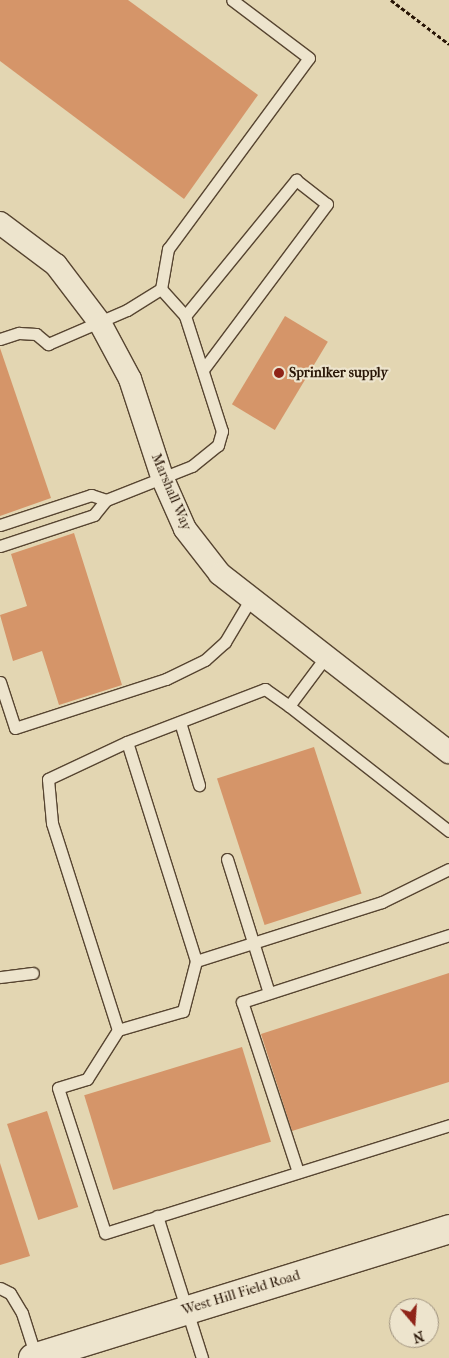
<!DOCTYPE html>
<html>
<head>
<meta charset="utf-8">
<style>
  body { margin:0 }
  #map { position:relative; width:449px; height:1358px; overflow:hidden; background:#e3d6b2; font-family:"IM FELL French Canon",serif }
  div>[style] { position:absolute }
  [style*='--x'] { left:calc(var(--x)*1px); top:calc(var(--y)*1px); width:calc(var(--w)*1px); rotate:calc(var(--a)*1deg) }
  .building>* { inset:0; background:#d59569; transform-origin:0 0 }
  .path>* { height:3px; margin-top:-1.5px; transform-origin:0; background:repeating-linear-gradient(90deg,#281506 0 4px,transparent 0 6.5px) }
  .roads { filter:drop-shadow(1px 0 #574531) drop-shadow(-1px 0 #574531) drop-shadow(0 1px #574531) drop-shadow(0 -1px #574531) }
  .lane>* { height:11px; margin:-5.5px; padding:0 5.5px; transform-origin:5.5px; border-radius:5.5px; background:#ede4cd }
  .street>* { height:22px; margin:-11px; padding:0 11px; transform-origin:11px; border-radius:11px; background:#ede4cd }
  .secondary>* { height:28px; margin:-14px; padding:0 14px; transform-origin:14px; border-radius:14px; background:#ede4cd }
  .dots>* { width:14px; height:14px; translate:-50% -50%; box-sizing:border-box; border:2px solid #ede4cd; border-radius:50% }
  span { translate:-50% -50%; white-space:nowrap; text-align:center; line-height:1.15; -webkit-text-stroke:4.5px #ede4cd; paint-order:stroke }
  .poi-label { font-size:14px; color:#281506; font-weight:700 }
  .left { translate:0 -50%; text-align:left }
  .street-label { font-size:14px; color:#281506 }
  .north { position:absolute; left:389px; top:1298px; width:50px; height:50px; box-sizing:border-box; background:#ede4cd; border:1px solid #9e917d; border-radius:50%; rotate:162deg; font-size:14px; font-weight:700; line-height:20px; text-align:center; color:#281506 }
  .north::after { content:''; display:block; margin:auto; width:18px; height:22px; background:#8f2418; clip-path:polygon(50% 0,100% 100%,50% 72%,0 100%) }
</style>
</head>
<body>
<div id="map">
  <div class="building">
    <i style="clip-path:polygon(0 0,128px 0,258px 95px,184px 199px,0 61px)"></i>
    <i style="left:285px;top:316px;width:50px;height:103px;rotate:31deg"></i>
    <i style="clip-path:polygon(0 348px,51px 498px,0 516px)"></i>
    <i style="clip-path:polygon(74px 533px,122px 685px,59px 705px,42px 651px,13px 661px,0 615px,27px 606px,11px 554px)"></i>
    <i style="left:314px;top:747px;width:154px;height:102px;rotate:72deg"></i>
    <i style="clip-path:polygon(449px 973px,449px 1082px,292px 1131px,261px 1034px)"></i>
    <i style="left:242px;top:1047px;width:99px;height:165px;rotate:73deg"></i>
    <i style="left:47px;top:1111px;width:101px;height:42px;rotate:72deg"></i>
    <i style="clip-path:polygon(0 1163px,30px 1256px,0 1265px)"></i>
  </div>
  <div class="path">
    <i style="--x:391;--y:0;--w:73;--a:37.2"></i>
  </div>
  <div class="roads">
    <div class="lane">
      <i style="--x:161;--y:289;--w:41;--a:-80.1"></i>
      <i style="--x:168;--y:249;--w:237;--a:-53.6"></i>
      <i style="--x:309;--y:58;--w:96;--a:-143"></i>
      <i style="--x:185;--y:316;--w:176;--a:-50.8"></i>
      <i style="--x:296;--y:180;--w:39;--a:38"></i>
      <i style="--x:327;--y:204;--w:207;--a:126.8"></i>
      <i style="--x:0;--y:339;--w:20;--a:-18"></i>
      <i style="--x:19;--y:333;--w:17;--a:3"></i>
      <i style="--x:36;--y:334;--w:16;--a:40"></i>
      <i style="--x:48;--y:344;--w:86;--a:-23.3"></i>
      <i style="--x:127;--y:310;--w:40;--a:-32"></i>
      <i style="--x:161;--y:289;--w:36;--a:48"></i>
      <i style="--x:185;--y:316;--w:121;--a:72.2"></i>
      <i style="--x:222;--y:431;--w:15;--a:106"></i>
      <i style="--x:218;--y:445;--w:33;--a:141"></i>
      <i style="--x:192;--y:466;--w:92;--a:158.4"></i>
      <i style="--x:106;--y:500;--w:19;--a:129"></i>
      <i style="--x:94;--y:515;--w:99;--a:161.7"></i>
      <i style="--x:0;--y:525;--w:96;--a:-18.2"></i>
      <i style="--x:91;--y:495;--w:16;--a:18"></i>
      <i style="--x:0;--y:682;--w:48;--a:71.9"></i>
      <i style="--x:15;--y:728;--w:159;--a:-18"></i>
      <i style="--x:166;--y:679;--w:43;--a:-26"></i>
      <i style="--x:205;--y:660;--w:27;--a:-42"></i>
      <i style="--x:225;--y:642;--w:49;--a:-59.2"></i>
      <i style="--x:289;--y:706;--w:203;--a:38"></i>
      <i style="--x:180;--y:722;--w:66;--a:73.2"></i>
      <i style="--x:127;--y:742;--w:230;--a:72.5"></i>
      <i style="--x:227;--y:859;--w:140;--a:72.6"></i>
      <i style="--x:449;--y:869;--w:75;--a:153.8"></i>
      <i style="--x:382;--y:902;--w:195;--a:162.4"></i>
      <i style="--x:196;--y:961;--w:52;--a:104.6"></i>
      <i style="--x:183;--y:1011;--w:68;--a:163.7"></i>
      <i style="--x:118;--y:1030;--w:58;--a:122.3"></i>
      <i style="--x:87;--y:1079;--w:30;--a:163"></i>
      <i style="--x:58;--y:1088;--w:152;--a:72"></i>
      <i style="--x:105;--y:1233;--w:361;--a:-17.4"></i>
      <i style="--x:0;--y:977;--w:33;--a:-7"></i>
      <i style="--x:118;--y:1030;--w:217;--a:-107.7"></i>
      <i style="--x:52;--y:823;--w:44;--a:-95.2"></i>
      <i style="--x:48;--y:779;--w:87;--a:-25.1"></i>
      <i style="--x:127;--y:742;--w:148;--a:-21"></i>
      <i style="--x:265;--y:689;--w:29;--a:35"></i>
      <i style="--x:289;--y:706;--w:59;--a:-53.3"></i>
      <i style="--x:298;--y:1172;--w:179;--a:-108.2"></i>
      <i style="--x:242;--y:1002;--w:218;--a:-17.9"></i>
      <i style="--x:157;--y:1216;--w:149;--a:72.4"></i>
      <i style="--x:0;--y:1288;--w:11;--a:27"></i>
      <i style="--x:10;--y:1293;--w:23;--a:59"></i>
      <i style="--x:22;--y:1313;--w:46;--a:72.3"></i>
    </div>
    <div class="street">
      <i style="--x:0;--y:223;--w:70;--a:36.9"></i>
      <i style="--x:56;--y:265;--w:73;--a:52.8"></i>
      <i style="--x:100;--y:323;--w:64;--a:61.8"></i>
      <i style="--x:130;--y:379;--w:103;--a:71.9"></i>
      <i style="--x:162;--y:477;--w:57;--a:66.1"></i>
      <i style="--x:185;--y:529;--w:57;--a:52.1"></i>
      <i style="--x:220;--y:574;--w:290;--a:37.9"></i>
    </div>
    <div class="secondary">
      <i style="--x:33;--y:1358;--w:436;--a:-17.2"></i>
    </div>
  </div>
  <div class="dots">
    <i style="left:279px;top:373px;background:#8f2418"></i>
  </div>
  <div class="poi-label">
    <span class="left" style="left:289px;top:373px">Sprinlker supply</span>
  </div>
  <div class="street-label">
    <span style="left:171px;top:492px;rotate:67deg">Marshall Way</span>
    <span style="left:241px;top:1293px;rotate:-17deg">West Hill Field Road</span>
  </div>
  <div class="north">N</div>
</div>
</body>
</html>
